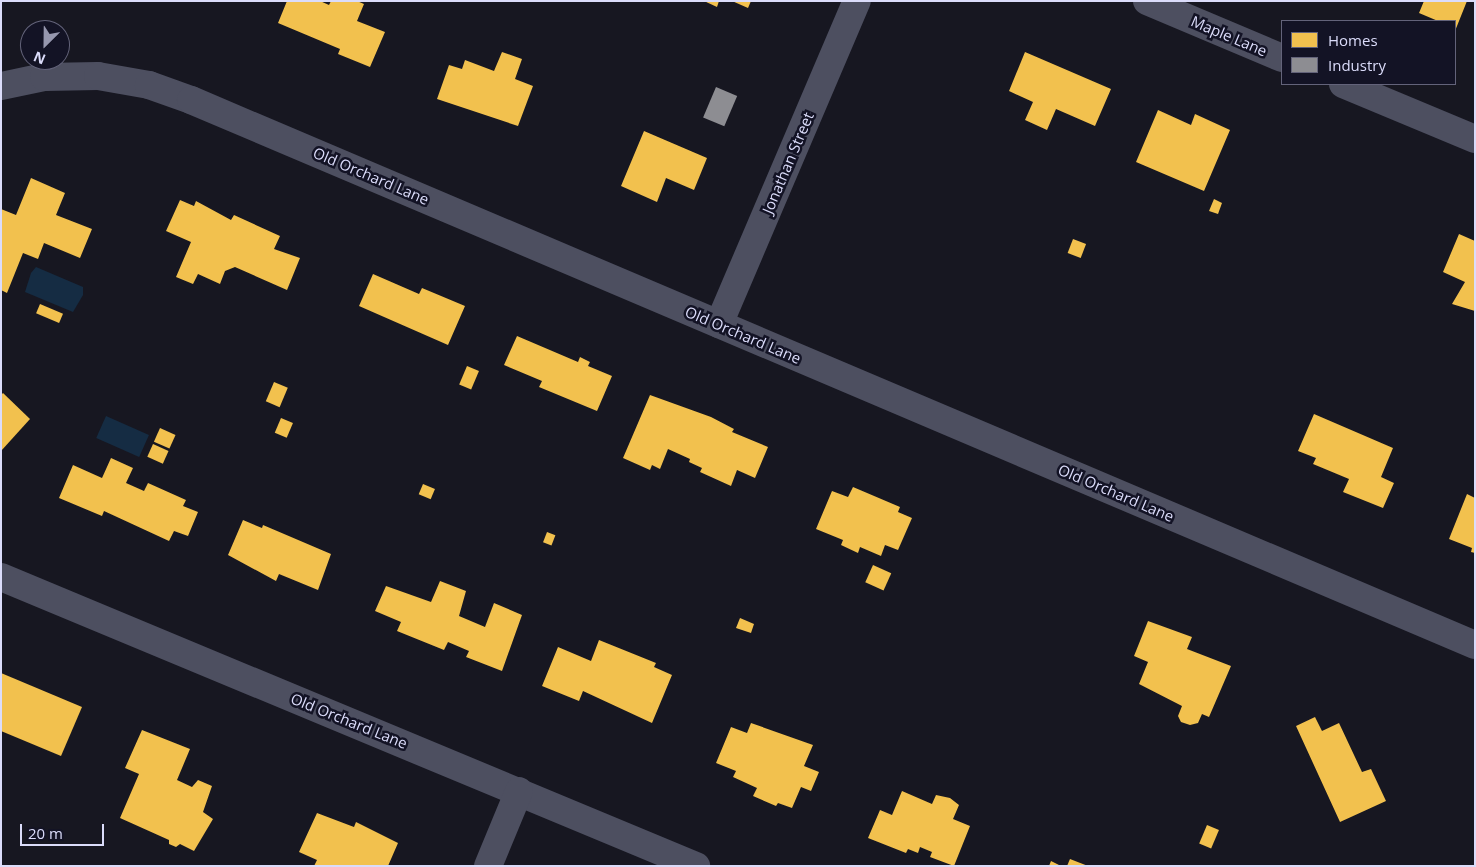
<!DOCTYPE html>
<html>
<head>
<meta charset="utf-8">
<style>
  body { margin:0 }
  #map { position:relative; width:1476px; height:867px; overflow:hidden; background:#171721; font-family:"Open Sans",sans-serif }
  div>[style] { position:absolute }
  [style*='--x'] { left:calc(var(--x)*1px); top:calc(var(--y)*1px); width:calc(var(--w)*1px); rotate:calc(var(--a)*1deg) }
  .water>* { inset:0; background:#152c43; transform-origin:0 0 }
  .homes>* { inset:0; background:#f2c14e; transform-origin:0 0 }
  .industry>* { inset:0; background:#8d8d92; transform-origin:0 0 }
  .minor>* { height:28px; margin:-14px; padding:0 14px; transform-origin:14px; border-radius:14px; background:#4d4f60 }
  span { translate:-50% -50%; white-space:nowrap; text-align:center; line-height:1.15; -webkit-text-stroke:5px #131325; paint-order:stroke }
  .street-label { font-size:15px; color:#dbdcfa }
  .frame { position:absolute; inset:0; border:2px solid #dbdcfa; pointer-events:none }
  .legend { position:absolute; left:1281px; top:20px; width:175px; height:65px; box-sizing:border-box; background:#131325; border:1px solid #63637a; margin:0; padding:6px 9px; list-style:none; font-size:15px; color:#dbdcfa }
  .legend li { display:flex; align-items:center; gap:10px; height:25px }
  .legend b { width:25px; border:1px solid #63637a }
  .north { position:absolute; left:20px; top:20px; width:50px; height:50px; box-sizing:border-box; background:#131325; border:1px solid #63637a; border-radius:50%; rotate:203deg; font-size:14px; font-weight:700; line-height:20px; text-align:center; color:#dbdcfa }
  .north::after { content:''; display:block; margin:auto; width:18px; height:22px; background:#9697ae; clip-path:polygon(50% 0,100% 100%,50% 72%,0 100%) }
  .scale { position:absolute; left:20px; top:824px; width:84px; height:22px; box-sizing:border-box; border:2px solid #dbdcfa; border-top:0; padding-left:6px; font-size:15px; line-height:18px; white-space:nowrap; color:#dbdcfa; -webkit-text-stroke:4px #131325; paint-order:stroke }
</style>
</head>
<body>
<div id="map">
  <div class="water">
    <i style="clip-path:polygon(36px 267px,83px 287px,83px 295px,73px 312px,25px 292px,31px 273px)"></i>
    <i style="left:106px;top:416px;width:47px;height:24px;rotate:24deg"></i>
  </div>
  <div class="homes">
    <i style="clip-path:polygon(287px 1px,320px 1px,329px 5px,331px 1px,357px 1px,364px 4px,357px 21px,385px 32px,370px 67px,338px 54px,340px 49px,278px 23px)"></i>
    <i style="clip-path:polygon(704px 1px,719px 1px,717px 7px)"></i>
    <i style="clip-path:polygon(732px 1px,751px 1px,748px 8px)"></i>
    <i style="clip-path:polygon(1424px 1px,1467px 1px,1455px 31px,1455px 21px,1438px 21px,1419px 13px)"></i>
    <i style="clip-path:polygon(502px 52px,522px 59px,515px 79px,533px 86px,518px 126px,437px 99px,449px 65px,462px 69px,465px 60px,494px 71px)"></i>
    <i style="clip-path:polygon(1025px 52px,1111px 89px,1095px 126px,1056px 109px,1047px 130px,1025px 120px,1033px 102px,1009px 91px)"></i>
    <i style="clip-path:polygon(1158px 110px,1191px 125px,1195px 114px,1230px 130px,1204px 191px,1136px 162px)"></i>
    <i style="clip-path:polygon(644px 131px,707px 158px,694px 190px,666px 178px,657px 202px,621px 186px)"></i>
    <i style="clip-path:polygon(31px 178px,65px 193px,56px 215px,92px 229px,80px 258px,44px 243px,38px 259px,23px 253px,7px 293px,1px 290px,1px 209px,16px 215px)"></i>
    <i style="clip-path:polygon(1214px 199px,1222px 203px,1218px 214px,1209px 211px)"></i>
    <i style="clip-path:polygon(180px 200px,194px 206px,196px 201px,231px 220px,234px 215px,280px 236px,274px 249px,300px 258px,287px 290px,235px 267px,225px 271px,220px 284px,198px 274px,193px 284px,176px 277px,191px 242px,166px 231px)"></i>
    <i style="clip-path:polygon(1459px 234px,1475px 241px,1475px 311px,1452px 304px,1465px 282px,1443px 272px)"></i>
    <i style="left:1073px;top:239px;width:14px;height:15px;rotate:21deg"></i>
    <i style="clip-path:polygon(373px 274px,419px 294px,422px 288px,465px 306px,448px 345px,359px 306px)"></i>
    <i style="left:40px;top:304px;width:25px;height:10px;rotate:23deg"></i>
    <i style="clip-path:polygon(517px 336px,578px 362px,580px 357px,590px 362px,588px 366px,612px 376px,597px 411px,539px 387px,542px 381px,504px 365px)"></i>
    <i style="left:467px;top:366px;width:13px;height:20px;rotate:23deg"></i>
    <i style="left:274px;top:382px;width:15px;height:21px;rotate:23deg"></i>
    <i style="clip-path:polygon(3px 393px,30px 419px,1px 451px,1px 395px)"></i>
    <i style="clip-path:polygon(650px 395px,711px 417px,734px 429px,732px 432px,768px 447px,755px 478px,737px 470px,731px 486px,700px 472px,702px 468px,689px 462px,690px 459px,668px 449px,660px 469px,652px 465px,650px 470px,623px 458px)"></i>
    <i style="clip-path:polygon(1314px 414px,1393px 448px,1381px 477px,1394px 483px,1383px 508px,1343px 492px,1349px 479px,1313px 464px,1316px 458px,1298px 451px)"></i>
    <i style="left:281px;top:418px;width:13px;height:16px;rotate:23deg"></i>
    <i style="left:160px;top:428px;width:17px;height:15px;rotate:24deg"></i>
    <i style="left:153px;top:444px;width:17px;height:14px;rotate:24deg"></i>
    <i style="clip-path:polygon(111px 458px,133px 468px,126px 483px,144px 491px,148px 483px,186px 500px,183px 506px,198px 512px,188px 536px,174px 531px,169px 541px,104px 511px,102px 516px,59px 498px,73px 465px,102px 478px)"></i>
    <i style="left:423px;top:484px;width:13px;height:11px;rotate:23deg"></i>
    <i style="clip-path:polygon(853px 487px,900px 507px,898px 512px,912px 518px,898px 550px,885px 545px,881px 556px,860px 547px,858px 553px,841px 545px,843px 540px,816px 529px,832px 491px,848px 497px)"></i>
    <i style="clip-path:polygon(1467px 494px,1475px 498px,1475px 553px,1471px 552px,1472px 548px,1449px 539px)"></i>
    <i style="clip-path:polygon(243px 520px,262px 528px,263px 525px,331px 554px,318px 590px,279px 574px,276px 581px,228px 555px)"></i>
    <i style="left:547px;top:532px;width:9px;height:11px;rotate:21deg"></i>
    <i style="left:873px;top:565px;width:20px;height:19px;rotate:24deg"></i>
    <i style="clip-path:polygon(440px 581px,466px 591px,459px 616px,485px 627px,494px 603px,522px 615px,502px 671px,466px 657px,469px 651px,448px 642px,444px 650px,397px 631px,401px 622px,375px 611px,386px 586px,431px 602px)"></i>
    <i style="clip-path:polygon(740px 618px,754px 624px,751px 633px,736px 628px)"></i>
    <i style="clip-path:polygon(1148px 621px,1192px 637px,1187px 649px,1231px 666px,1209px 717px,1202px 714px,1198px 723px,1190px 725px,1181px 722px,1178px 716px,1182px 706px,1139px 684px,1148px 662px,1134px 656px)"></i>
    <i style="clip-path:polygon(599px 640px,656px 663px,654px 667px,672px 675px,652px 723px,583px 691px,579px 701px,542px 686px,558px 647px,591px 661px)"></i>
    <i style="clip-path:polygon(1px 673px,82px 707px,61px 756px,1px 731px)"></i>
    <i style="clip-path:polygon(1315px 717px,1322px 731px,1339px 723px,1362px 772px,1371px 769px,1386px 801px,1340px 822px,1296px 726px)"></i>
    <i style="clip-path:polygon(751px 723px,813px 745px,804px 766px,819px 772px,811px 791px,801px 787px,792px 808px,778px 803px,776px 806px,753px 796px,757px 788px,733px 777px,736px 771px,716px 763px,731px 727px,747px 733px)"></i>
    <i style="clip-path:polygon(142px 730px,190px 749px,177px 780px,192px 787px,198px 780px,212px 786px,203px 812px,213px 819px,194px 851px,180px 844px,176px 847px,169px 844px,169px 840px,120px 818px,139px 774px,125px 768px)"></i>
    <i style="clip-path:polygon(902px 791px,932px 804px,936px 795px,950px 798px,959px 805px,953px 819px,970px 826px,954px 866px,930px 857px,932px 852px,920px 847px,918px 853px,908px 849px,906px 853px,868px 838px,880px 810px,892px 815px)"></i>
    <i style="clip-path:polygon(317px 813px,354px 827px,356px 822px,398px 843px,388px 866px,314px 866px,317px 860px,299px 852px)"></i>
    <i style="left:1207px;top:825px;width:13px;height:20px;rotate:23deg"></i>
    <i style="clip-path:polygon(1070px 859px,1088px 866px,1067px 866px)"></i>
    <i style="clip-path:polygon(1051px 861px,1061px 866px,1049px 866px)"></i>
  </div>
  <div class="industry">
    <i style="left:716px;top:87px;width:23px;height:33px;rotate:23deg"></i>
  </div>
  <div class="minor">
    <i style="--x:1147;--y:1;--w:147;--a:22.9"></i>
    <i style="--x:1343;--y:84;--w:143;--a:22.6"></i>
    <i style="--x:1;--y:86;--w:44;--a:-11.8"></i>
    <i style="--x:44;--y:77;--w:54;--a:-1.1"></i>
    <i style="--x:98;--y:76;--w:52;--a:10"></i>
    <i style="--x:149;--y:85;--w:45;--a:19.7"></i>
    <i style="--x:191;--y:100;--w:1395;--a:23"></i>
    <i style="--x:719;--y:324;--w:351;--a:-66.9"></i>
    <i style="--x:1;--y:577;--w:753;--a:22.58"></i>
    <i style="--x:488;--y:866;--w:81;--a:-67.5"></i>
  </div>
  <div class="street-label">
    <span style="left:1229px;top:36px;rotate:23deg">Maple Lane</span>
    <span style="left:788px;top:163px;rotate:-67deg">Jonathan Street</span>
    <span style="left:371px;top:176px;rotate:23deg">Old Orchard Lane</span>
    <span style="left:743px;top:335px;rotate:23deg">Old Orchard Lane</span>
    <span style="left:1116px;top:493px;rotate:23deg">Old Orchard Lane</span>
    <span style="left:349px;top:721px;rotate:22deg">Old Orchard Lane</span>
  </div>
  <div class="frame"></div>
  <ul class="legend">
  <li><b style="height:14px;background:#f2c14e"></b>Homes</li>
  <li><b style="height:14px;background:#8d8d92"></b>Industry</li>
  </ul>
  <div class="north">N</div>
  <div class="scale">20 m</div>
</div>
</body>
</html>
